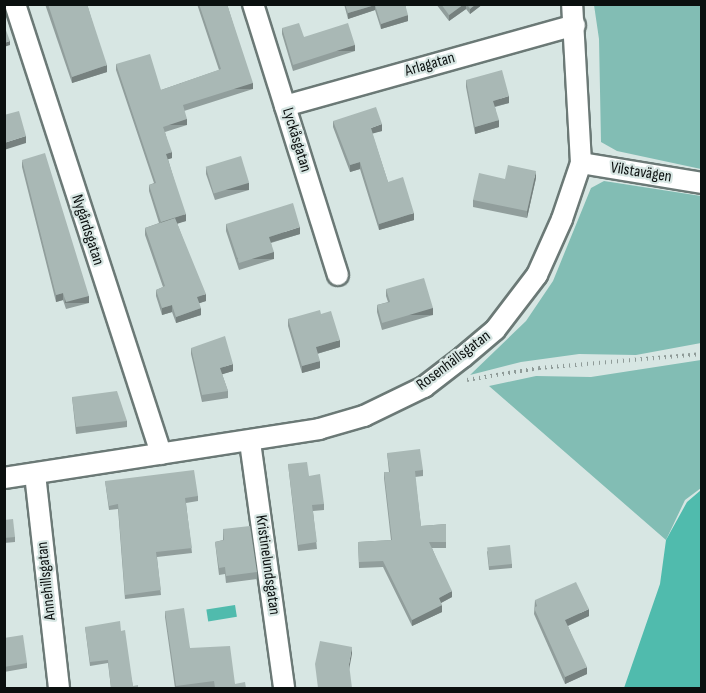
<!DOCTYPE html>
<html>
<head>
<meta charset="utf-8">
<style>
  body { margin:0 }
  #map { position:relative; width:706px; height:693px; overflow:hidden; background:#d7e6e3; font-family:"Sofia Sans Condensed",sans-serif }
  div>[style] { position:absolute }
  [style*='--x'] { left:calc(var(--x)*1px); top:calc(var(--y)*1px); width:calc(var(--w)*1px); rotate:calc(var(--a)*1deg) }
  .green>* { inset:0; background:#82bdb4 }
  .water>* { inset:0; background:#50bbad; transform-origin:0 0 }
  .path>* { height:4px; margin-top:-2px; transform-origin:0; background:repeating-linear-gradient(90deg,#8f9b98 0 1.5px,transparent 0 6px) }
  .roads { filter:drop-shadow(2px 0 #6b7976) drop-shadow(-2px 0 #6b7976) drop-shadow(0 2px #6b7976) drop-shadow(0 -2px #6b7976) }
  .minor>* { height:20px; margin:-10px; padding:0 10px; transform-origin:10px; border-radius:10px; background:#fff }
  .wall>* { inset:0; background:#919e9c }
  .shaded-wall>* { inset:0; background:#76817f; transform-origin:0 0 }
  .building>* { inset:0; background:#a9b8b5; transform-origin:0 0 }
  span { translate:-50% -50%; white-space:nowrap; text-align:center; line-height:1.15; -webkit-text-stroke:4.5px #d7e6e3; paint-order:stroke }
  .street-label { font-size:16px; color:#0b100f }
  .frame { position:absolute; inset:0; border:6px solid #0b100f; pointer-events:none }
</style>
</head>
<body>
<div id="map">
  <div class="green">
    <i style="clip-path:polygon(594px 5px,701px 5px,701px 169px,617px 151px,601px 142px,599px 39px)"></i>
    <i style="clip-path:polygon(604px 181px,701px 196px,701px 343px,636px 355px,579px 354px,521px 362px,470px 375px,526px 321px,553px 281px,591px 188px)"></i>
    <i style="clip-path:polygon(701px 360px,701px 488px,685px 500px,666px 540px,489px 386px,536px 376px,591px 377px)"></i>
  </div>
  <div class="water">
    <i style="clip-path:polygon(701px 490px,701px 688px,624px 688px,660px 584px,666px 540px,687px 502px)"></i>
    <i style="left:235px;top:605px;width:12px;height:29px;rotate:81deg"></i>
  </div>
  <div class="path">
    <i style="--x:467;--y:380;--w:73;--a:-9.5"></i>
    <i style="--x:539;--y:368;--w:164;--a:-4.9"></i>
  </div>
  <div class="roads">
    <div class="minor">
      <i style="--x:15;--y:4;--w:473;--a:72"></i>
      <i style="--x:253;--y:4;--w:284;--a:72.6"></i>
      <i style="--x:285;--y:106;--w:301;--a:-15.6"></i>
      <i style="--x:581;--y:163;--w:123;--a:9.4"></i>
      <i style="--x:250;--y:442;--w:248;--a:82.1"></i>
      <i style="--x:35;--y:474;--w:215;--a:83.6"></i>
      <i style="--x:4;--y:478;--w:319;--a:-8.8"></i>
      <i style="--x:319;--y:429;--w:47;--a:-16.1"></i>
      <i style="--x:364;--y:416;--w:67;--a:-25.8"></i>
      <i style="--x:424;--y:387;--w:49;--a:-37.6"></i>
      <i style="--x:463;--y:357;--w:42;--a:-40.2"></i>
      <i style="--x:495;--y:330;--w:69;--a:-52.6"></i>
      <i style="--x:537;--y:275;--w:61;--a:-65.9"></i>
      <i style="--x:562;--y:219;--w:59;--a:-71.3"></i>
      <i style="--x:581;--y:163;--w:159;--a:-93.2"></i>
    </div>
  </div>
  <div class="wall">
    <i style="clip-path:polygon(45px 4px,87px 4px,107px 72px,72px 83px)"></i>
    <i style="clip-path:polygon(197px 4px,227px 4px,253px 89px,184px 111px,187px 125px,165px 132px,172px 158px,168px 159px,186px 221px,177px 223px,206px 301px,199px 303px,201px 315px,176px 323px,172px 312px,162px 315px,156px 296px,156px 290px,163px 287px,145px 235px,145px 228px,159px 223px,149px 191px,149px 185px,154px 183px,116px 70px,116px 64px,161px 90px,219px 70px)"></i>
    <i style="clip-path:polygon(344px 4px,408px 4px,405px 7px,408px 21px,381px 29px,375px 10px,348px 19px)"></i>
    <i style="clip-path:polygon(436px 4px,483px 4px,470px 14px,466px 9px,449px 21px)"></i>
    <i style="clip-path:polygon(282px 28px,304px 37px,355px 51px,293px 71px,282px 34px)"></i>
    <i style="clip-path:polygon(466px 80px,509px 103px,495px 107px,499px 127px,475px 134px,466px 87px)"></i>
    <i style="clip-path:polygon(333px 121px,382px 131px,372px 133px,388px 182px,414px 220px,379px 230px,360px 169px,350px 172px,333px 127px)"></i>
    <i style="clip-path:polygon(22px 160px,89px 303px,66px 309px,63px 300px,56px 302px,22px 167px)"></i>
    <i style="clip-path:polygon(206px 167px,249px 190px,215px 200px,206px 174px)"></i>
    <i style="clip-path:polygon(536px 178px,527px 218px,473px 207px,473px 200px,505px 179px)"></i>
    <i style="clip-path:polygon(226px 224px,300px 234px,271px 243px,274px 259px,239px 270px,226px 231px)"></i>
    <i style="clip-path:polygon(386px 289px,433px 315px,382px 330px,377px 312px,377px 305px,388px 302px,386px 296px)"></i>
    <i style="clip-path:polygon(321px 314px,340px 347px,317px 354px,320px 368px,302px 373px,288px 326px,288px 319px)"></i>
    <i style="clip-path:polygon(191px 348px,233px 371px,222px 374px,228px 391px,228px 398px,202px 402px,191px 354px)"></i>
    <i style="clip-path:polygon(72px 397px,127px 421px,127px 427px,76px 434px)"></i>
    <i style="clip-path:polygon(387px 453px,423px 470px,423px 476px,415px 477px,421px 526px,446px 524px,446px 548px,432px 548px,452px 597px,441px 603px,442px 612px,412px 626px,383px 567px,359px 568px,358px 542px,391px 540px,384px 478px,384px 472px,389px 472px)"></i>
    <i style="clip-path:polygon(288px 464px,309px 476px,324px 504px,324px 510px,313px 511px,317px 549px,298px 551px)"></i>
    <i style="clip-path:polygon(105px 481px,198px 496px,198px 501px,186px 503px,192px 553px,157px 557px,161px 595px,125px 599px,118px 509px,109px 510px)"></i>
    <i style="clip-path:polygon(4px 520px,15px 537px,15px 542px,4px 543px)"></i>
    <i style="clip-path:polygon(223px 529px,257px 572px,257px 579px,226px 583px,225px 574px,219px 575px,215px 542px,223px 540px)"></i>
    <i style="clip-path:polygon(487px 551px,512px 564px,512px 568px,489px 570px)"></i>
    <i style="clip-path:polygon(535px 600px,589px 616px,568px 626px,587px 674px,565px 684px,534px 614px)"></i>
    <i style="clip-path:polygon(165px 611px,190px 648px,235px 684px,246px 688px,214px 688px,214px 687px,202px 688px,175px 688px,165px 617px)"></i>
    <i style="clip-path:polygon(85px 627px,121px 631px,133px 686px,111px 688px,108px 663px,90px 666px)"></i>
    <i style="clip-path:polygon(4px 638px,27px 663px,27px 668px,4px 672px)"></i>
  </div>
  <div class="shaded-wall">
    <i style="clip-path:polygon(464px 4px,466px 4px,466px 9px,449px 21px,449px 15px)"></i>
    <i style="clip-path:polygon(476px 4px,483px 4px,470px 14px,470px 9px)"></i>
    <i style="clip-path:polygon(375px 5px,375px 10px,348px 19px,348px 13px)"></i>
    <i style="clip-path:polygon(408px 15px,408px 21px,381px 29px,381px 24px)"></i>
    <i style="clip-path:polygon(10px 41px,10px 45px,4px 47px,4px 43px)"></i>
    <i style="left:355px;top:45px;width:6px;height:65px;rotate:90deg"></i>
    <i style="clip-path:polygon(107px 65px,107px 72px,72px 83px,72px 77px)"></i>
    <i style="left:253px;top:83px;width:6px;height:73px;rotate:90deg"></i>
    <i style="clip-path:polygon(509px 96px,509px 103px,493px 107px,493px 101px)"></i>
    <i style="left:187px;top:119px;width:6px;height:25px;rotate:90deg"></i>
    <i style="clip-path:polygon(499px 120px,499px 127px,475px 134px,475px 127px)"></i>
    <i style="clip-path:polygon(382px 124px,382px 131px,371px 134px,371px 128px)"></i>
    <i style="clip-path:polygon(26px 136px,26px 143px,4px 150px,4px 143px)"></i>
    <i style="clip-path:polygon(172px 152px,172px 158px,166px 160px,166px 154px)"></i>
    <i style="clip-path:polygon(360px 162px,360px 169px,350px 172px,350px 165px)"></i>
    <i style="clip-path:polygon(536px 171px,536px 178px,527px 218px,527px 211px)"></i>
    <i style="left:249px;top:183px;width:7px;height:35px;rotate:90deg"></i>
    <i style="clip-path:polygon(414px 213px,414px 220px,379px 230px,379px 224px)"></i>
    <i style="clip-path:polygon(186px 214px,186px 221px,161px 229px,161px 222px)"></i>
    <i style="clip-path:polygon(300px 227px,300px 234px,269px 243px,269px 237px)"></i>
    <i style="left:274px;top:252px;width:7px;height:37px;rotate:90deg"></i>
    <i style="clip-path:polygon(63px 293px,63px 300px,56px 302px,56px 295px)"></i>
    <i style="clip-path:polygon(206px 294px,206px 301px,197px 304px,197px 297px)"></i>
    <i style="left:89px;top:296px;width:7px;height:24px;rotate:90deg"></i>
    <i style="clip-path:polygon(172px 305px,172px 312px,162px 315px,162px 308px)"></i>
    <i style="clip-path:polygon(201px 308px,201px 315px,176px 323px,176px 317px)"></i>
    <i style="left:433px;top:308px;width:7px;height:53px;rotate:90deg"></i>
    <i style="clip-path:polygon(340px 340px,340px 347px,316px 354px,316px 347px)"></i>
    <i style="clip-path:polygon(320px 361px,320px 368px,302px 373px,302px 366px)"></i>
    <i style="clip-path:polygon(233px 364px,233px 371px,220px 375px,220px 368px)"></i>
    <i style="clip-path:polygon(452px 591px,452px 597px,439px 604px,439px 598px)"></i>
    <i style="clip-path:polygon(442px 605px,442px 612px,412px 626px,412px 620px)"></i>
    <i style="clip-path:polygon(589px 609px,589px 616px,565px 627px,565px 620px)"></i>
    <i style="clip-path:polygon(352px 647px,352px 654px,349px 670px,349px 664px)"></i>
    <i style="clip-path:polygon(587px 667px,587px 674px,565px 684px,565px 677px)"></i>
  </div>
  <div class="building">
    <i style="clip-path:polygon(48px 4px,87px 4px,107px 65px,72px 77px)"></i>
    <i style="clip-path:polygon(199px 4px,227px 4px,253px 83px,183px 105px,187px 119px,163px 127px,172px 152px,166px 154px,186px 214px,161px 222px,149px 185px,156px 183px,116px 64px,150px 54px,161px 90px,221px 69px)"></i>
    <i style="clip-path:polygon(345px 4px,405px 4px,408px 15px,381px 24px,375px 5px,348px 13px)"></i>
    <i style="clip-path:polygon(441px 4px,464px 4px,449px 15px)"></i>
    <i style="clip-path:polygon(467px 4px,476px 4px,470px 9px)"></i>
    <i style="clip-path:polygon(299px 23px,304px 37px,348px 23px,355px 45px,293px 65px,282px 28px)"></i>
    <i style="clip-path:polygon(4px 25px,10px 41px,4px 43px)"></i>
    <i style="clip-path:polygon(502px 70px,509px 96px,493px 101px,499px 120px,475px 127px,466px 80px)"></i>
    <i style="clip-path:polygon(376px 107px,382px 124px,371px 128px,388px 182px,403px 177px,414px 213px,379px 224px,360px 162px,350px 165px,333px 121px)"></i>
    <i style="clip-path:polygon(19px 111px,26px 136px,4px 143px,4px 115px)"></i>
    <i style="clip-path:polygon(45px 153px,89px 296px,66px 302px,63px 293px,56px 295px,22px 160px)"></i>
    <i style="left:241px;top:156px;width:28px;height:37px;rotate:73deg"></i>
    <i style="clip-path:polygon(508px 165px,536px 171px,527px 211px,473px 200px,479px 173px,505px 179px)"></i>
    <i style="clip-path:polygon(293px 203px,300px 227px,269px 237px,274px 252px,239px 263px,226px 224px)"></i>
    <i style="clip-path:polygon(175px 218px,206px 294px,197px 297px,201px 308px,176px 317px,172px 305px,162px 308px,156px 290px,165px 286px,145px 228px)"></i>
    <i style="clip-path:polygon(424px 278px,433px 308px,382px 323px,377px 305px,390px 302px,386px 289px)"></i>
    <i style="clip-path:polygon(320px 310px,321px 314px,331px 311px,340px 340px,316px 347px,320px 361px,302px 366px,288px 319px)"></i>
    <i style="clip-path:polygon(225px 336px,233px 364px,220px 368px,228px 391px,202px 395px,191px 348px)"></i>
    <i style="clip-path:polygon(117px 391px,127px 421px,76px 427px,72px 397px)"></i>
    <i style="clip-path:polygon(420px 449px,423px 470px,415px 471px,421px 526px,446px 524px,446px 542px,429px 542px,452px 591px,439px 598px,442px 605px,412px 620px,383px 561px,359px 562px,358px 542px,392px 540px,384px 472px,390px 472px,387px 453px)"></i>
    <i style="clip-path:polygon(307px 462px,309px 476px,320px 474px,324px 504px,312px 505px,317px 542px,298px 545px,288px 464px)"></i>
    <i style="clip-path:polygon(194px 470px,198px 496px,185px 498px,192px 548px,156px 552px,161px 590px,125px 595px,118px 504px,109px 506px,105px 481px)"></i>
    <i style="clip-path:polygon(13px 519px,15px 537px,4px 538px,4px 520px)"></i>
    <i style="clip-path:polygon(250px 526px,257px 572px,226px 576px,225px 567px,219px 568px,215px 542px,224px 540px,223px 529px)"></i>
    <i style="left:510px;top:545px;width:19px;height:23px;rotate:84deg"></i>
    <i style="clip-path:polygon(576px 582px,589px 609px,565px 620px,587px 667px,565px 677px,534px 608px,537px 606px,535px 600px)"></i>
    <i style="clip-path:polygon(184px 608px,190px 648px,230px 646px,235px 684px,245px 682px,246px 688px,215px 688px,214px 681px,176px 686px,165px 611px)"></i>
    <i style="clip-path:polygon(120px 621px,121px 631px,125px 630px,133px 686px,138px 685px,138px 688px,111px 688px,108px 660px,90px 662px,85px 627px)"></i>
    <i style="clip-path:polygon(23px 635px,27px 663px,4px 667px,4px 638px)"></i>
    <i style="clip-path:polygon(320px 641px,352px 647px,349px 664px,352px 688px,318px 688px,315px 664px)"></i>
  </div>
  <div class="street-label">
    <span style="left:430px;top:65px;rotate:-16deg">Arlagatan</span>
    <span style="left:296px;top:140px;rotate:73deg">Lyckåsgatan</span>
    <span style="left:641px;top:173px;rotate:9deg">Vilstavägen</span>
    <span style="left:87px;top:230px;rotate:72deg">Nygårdsgatan</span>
    <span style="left:454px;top:361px;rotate:-37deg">Rosenhällsgatan</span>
    <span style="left:267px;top:565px;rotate:82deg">Kristinelundsgatan</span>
    <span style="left:47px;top:581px;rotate:-96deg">Annehillsgatan</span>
  </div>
  <div class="frame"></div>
</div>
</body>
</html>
